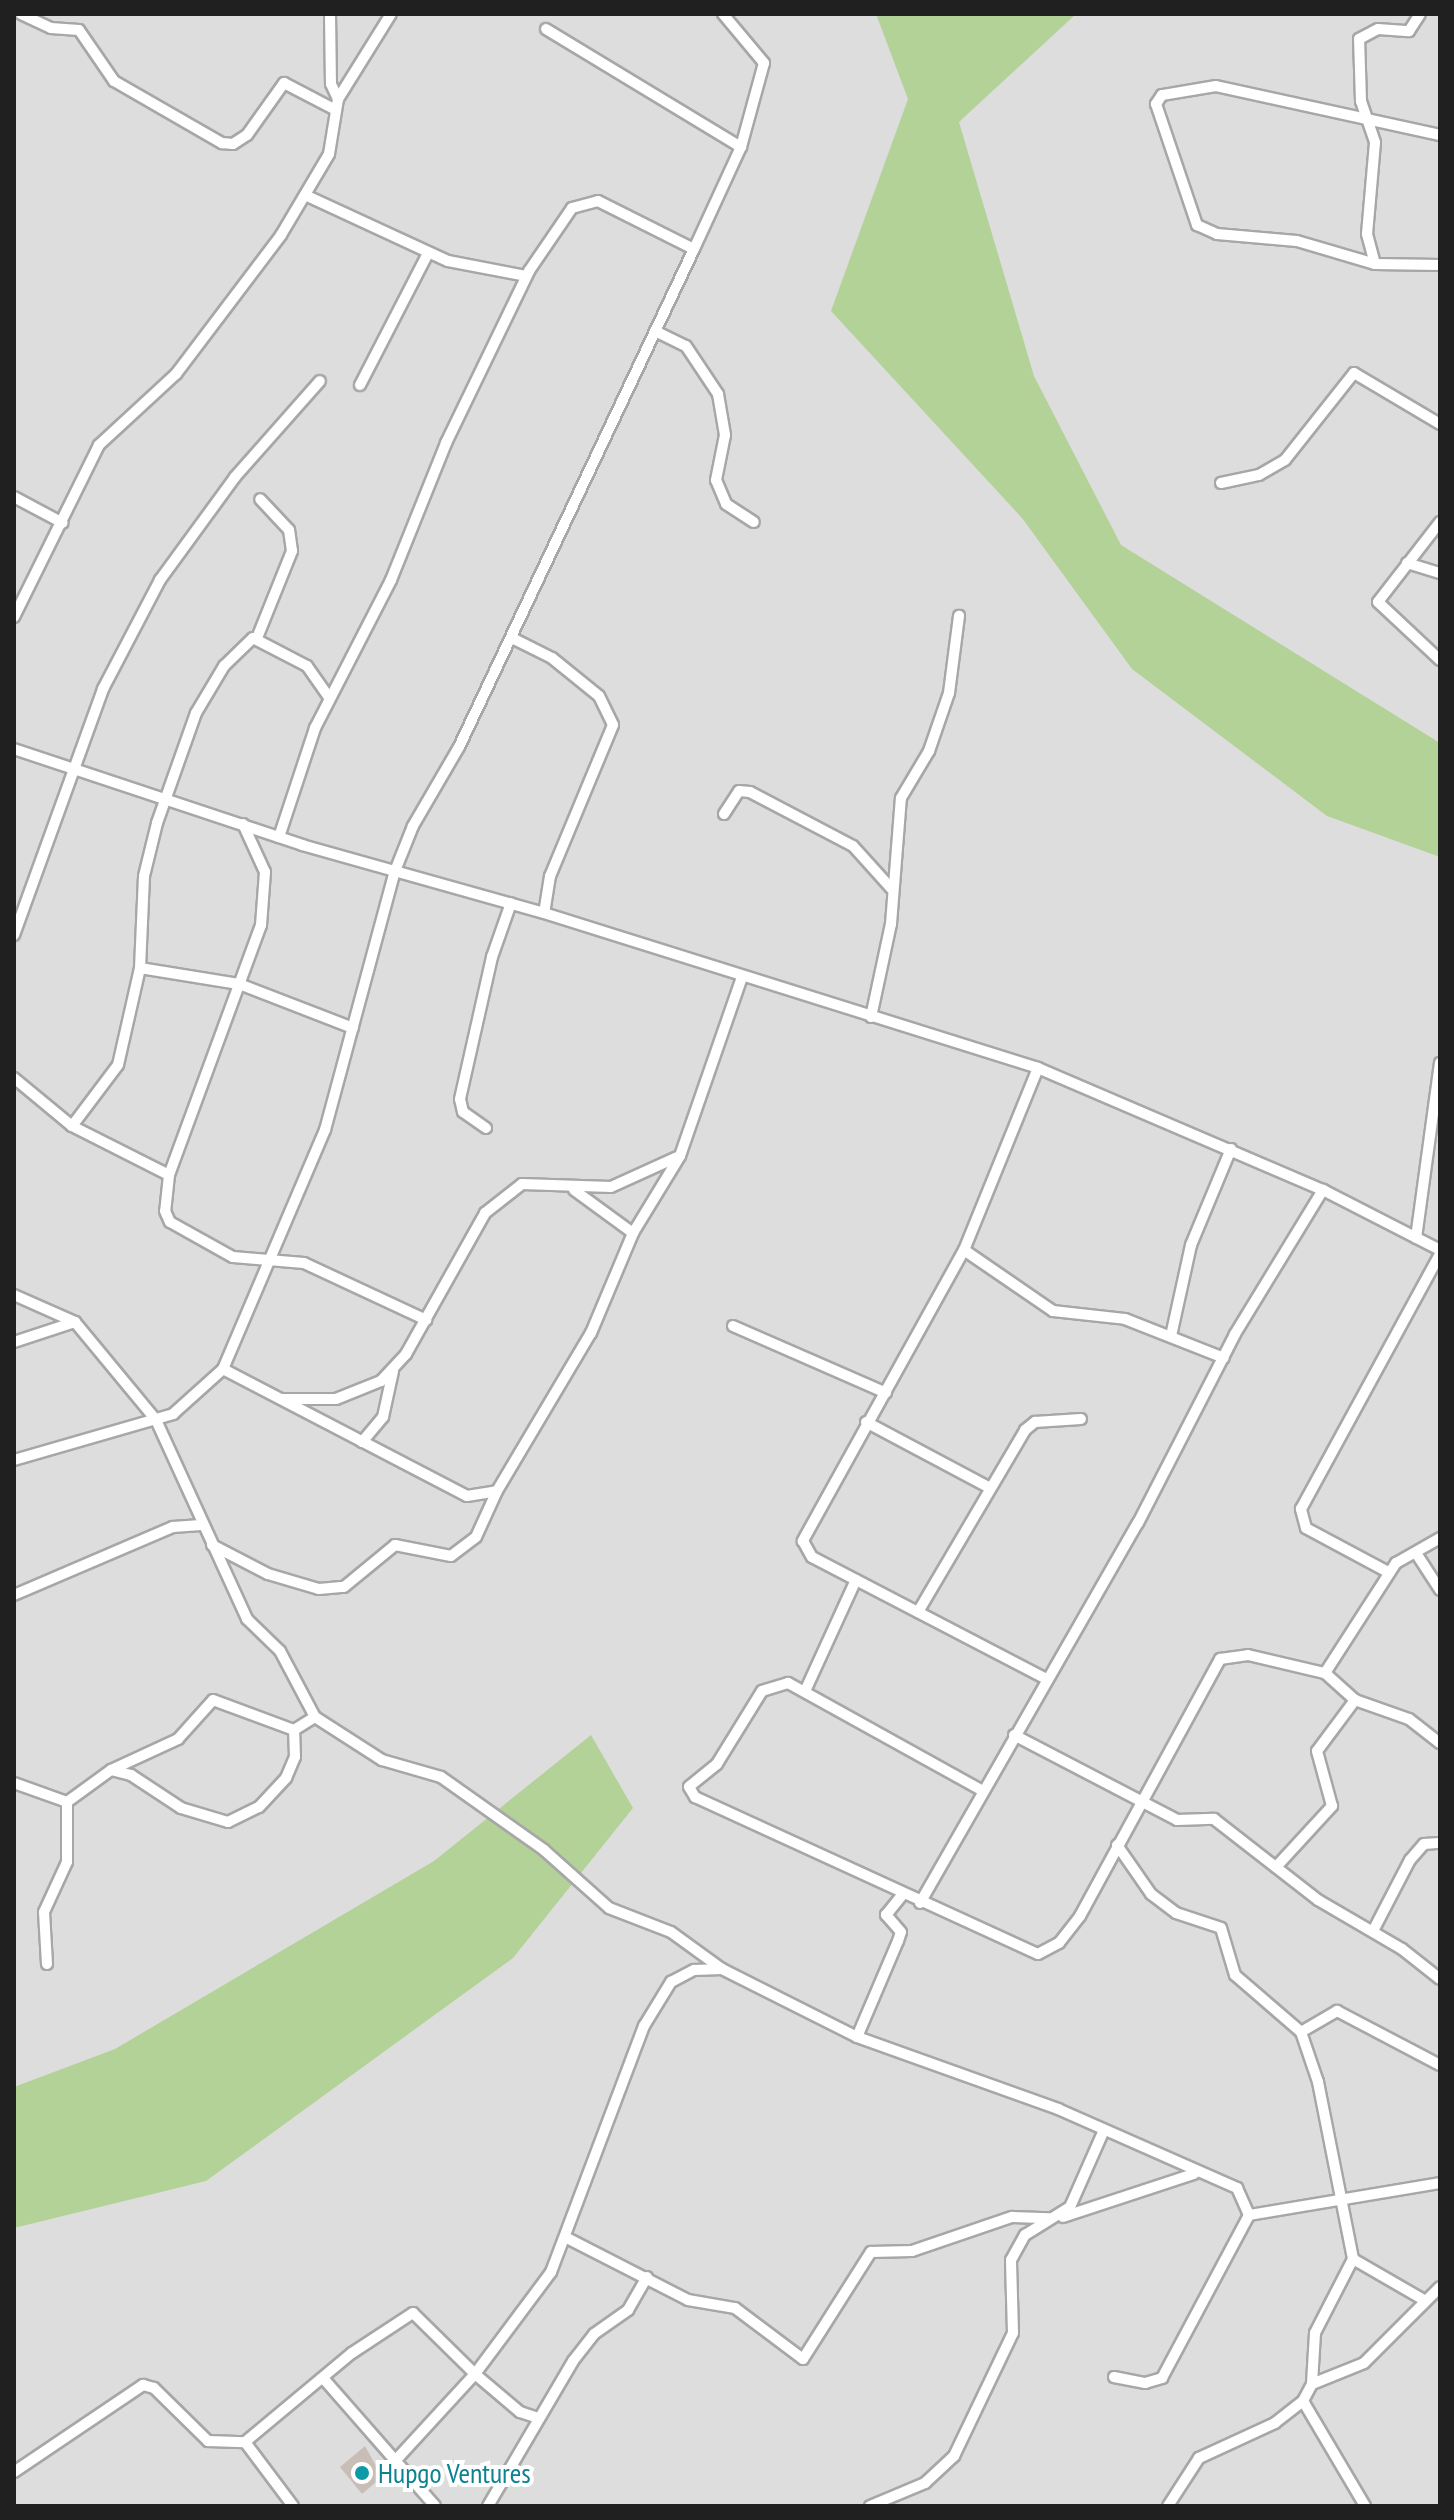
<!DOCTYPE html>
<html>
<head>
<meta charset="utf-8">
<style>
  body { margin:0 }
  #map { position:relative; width:1454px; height:2520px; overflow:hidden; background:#f1ebe6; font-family:"PT Sans Narrow",sans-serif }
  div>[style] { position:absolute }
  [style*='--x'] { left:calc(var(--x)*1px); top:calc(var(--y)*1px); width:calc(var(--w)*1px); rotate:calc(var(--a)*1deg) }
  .residential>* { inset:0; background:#dedddd; transform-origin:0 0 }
  .forest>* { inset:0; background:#b3d298 }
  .building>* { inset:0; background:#c9bdb8 }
  .roads { filter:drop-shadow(2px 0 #a7a7a7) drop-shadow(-2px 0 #a7a7a7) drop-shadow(0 2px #a7a7a7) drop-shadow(0 -2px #a7a7a7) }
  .street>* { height:10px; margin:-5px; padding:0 5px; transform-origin:5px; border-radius:5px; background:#fff }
  .dots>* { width:22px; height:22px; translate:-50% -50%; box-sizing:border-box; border:4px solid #fff; border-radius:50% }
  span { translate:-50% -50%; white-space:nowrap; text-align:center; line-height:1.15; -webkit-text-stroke:8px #fff; paint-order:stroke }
  .culture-label { font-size:28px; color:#0d838f }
  .left { translate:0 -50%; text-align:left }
  .frame { position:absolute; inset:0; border:16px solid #202020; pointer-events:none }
</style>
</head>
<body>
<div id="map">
  <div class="residential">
    <i style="left:14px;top:14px;width:1426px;height:2492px"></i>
  </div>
  <div class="forest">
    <i style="clip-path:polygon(876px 14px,1076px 14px,959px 122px,1034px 376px,1121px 545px,1440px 743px,1440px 857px,1327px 816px,1132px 669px,1022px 518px,831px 311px,908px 99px)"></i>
    <i style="clip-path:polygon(591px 1735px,633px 1808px,513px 1958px,206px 2181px,14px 2228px,14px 2087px,115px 2049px,434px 1861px)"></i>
  </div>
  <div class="building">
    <i style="clip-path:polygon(365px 2446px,382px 2477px,362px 2494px,340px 2467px)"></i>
  </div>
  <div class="roads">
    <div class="street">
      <i style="--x:21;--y:14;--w:33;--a:25"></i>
      <i style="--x:51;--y:28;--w:28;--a:4"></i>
      <i style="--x:79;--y:30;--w:62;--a:55.5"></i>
      <i style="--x:114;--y:81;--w:125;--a:29.9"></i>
      <i style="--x:222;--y:143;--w:11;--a:5"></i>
      <i style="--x:233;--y:144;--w:17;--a:-33"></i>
      <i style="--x:247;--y:135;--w:64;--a:-54.6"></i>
      <i style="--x:284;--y:83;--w:56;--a:27.5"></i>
      <i style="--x:330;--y:14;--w:70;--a:89.2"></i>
      <i style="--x:331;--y:84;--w:17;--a:65"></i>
      <i style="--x:546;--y:29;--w:228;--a:31.2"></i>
      <i style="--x:1440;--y:135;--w:229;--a:-167.7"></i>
      <i style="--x:1216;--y:86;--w:55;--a:170.5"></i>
      <i style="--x:1162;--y:95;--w:11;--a:124"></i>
      <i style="--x:1156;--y:104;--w:128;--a:71.3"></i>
      <i style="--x:1197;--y:225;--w:22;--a:24"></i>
      <i style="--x:1217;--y:234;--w:80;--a:5"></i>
      <i style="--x:1297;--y:241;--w:81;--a:16.4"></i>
      <i style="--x:1375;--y:264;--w:65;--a:0.9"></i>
      <i style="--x:305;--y:195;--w:157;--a:24.8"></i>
      <i style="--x:448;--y:261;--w:79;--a:10.9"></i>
      <i style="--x:1375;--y:264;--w:31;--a:-105"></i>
      <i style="--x:1367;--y:234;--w:92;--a:-85"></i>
      <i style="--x:1375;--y:142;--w:43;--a:-108.9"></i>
      <i style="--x:1361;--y:101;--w:62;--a:-91.8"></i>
      <i style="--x:1359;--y:39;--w:21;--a:-28"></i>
      <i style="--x:1378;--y:29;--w:31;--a:4"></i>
      <i style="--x:1409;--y:31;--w:20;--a:-57"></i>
      <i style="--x:655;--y:331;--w:34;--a:26"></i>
      <i style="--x:686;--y:346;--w:58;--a:56.3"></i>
      <i style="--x:718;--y:394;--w:42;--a:80.3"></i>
      <i style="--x:725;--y:435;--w:46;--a:101.3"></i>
      <i style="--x:716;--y:480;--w:26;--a:67"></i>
      <i style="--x:726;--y:504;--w:33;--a:33"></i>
      <i style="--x:360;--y:385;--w:148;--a:-62.7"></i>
      <i style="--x:1221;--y:483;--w:39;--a:-12"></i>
      <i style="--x:1259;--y:475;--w:30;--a:-30"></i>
      <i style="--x:1285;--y:460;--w:111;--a:-51.6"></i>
      <i style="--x:1354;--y:373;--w:100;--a:30.7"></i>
      <i style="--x:14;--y:497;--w:55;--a:28"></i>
      <i style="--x:1440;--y:522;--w:101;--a:127.8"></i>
      <i style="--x:1378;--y:602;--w:85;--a:43.1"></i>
      <i style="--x:1407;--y:563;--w:34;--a:17"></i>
      <i style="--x:14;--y:617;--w:192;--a:-63.7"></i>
      <i style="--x:99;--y:445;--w:105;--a:-42.7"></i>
      <i style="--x:176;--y:374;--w:174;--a:-52.9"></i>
      <i style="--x:281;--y:235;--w:94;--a:-59.3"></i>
      <i style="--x:329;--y:154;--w:56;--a:-80.7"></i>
      <i style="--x:338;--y:99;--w:100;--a:-58.1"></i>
      <i style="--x:257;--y:638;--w:94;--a:-68.1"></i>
      <i style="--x:292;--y:551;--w:21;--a:-98"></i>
      <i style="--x:289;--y:530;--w:42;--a:-133.1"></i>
      <i style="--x:512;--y:638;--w:45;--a:26.6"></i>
      <i style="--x:552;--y:658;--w:60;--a:39"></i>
      <i style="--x:599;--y:696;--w:32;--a:64"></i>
      <i style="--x:613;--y:725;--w:164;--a:112.6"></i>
      <i style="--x:550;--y:876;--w:37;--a:99"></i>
      <i style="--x:14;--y:749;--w:304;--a:18.4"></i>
      <i style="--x:302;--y:845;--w:251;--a:15.7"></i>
      <i style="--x:544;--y:913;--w:518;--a:17.42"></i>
      <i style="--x:1038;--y:1068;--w:310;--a:23.2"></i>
      <i style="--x:1323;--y:1190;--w:131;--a:27.1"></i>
      <i style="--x:724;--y:814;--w:27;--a:-57"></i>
      <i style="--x:739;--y:791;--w:11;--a:5"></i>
      <i style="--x:750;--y:792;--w:116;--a:27.7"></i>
      <i style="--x:853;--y:846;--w:57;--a:47.9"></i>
      <i style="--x:243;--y:824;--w:53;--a:65.4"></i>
      <i style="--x:265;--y:872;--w:53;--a:94.3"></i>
      <i style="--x:261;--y:925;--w:266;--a:110.2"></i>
      <i style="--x:169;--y:1175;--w:36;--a:96"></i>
      <i style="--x:165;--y:1211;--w:12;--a:66"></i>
      <i style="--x:170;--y:1222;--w:72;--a:29.1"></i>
      <i style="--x:233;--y:1257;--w:71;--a:4.8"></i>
      <i style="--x:304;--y:1263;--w:135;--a:25"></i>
      <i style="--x:279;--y:837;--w:115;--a:-71.7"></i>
      <i style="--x:315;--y:728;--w:166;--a:-62.8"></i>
      <i style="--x:391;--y:580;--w:148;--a:-68.1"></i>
      <i style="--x:446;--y:443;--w:191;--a:-64.2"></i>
      <i style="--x:529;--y:271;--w:76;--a:-55.7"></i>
      <i style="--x:572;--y:208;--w:27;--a:-15"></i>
      <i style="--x:598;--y:201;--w:107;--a:26.6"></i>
      <i style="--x:694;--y:249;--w:112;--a:-65.3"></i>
      <i style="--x:741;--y:147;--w:87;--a:-74.7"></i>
      <i style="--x:764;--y:63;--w:64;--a:-129.9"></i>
      <i style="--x:14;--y:935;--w:262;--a:-70.1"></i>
      <i style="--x:103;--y:689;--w:123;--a:-62.4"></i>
      <i style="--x:160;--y:580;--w:127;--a:-53.9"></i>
      <i style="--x:235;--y:477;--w:128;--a:-48.5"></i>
      <i style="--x:140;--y:968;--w:100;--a:9.2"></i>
      <i style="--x:239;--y:984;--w:122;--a:21.1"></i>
      <i style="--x:871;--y:1017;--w:95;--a:-77.9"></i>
      <i style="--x:891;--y:924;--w:126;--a:-85.5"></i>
      <i style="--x:901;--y:798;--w:55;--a:-59.2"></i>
      <i style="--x:929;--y:751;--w:61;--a:-71"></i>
      <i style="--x:949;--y:693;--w:78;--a:-82.6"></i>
      <i style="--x:1038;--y:1068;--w:196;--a:112.1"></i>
      <i style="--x:964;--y:1250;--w:333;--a:119"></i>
      <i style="--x:803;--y:1541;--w:18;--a:61"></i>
      <i style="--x:812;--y:1557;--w:264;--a:27.5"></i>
      <i style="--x:14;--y:1078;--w:75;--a:39.6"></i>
      <i style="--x:486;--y:1128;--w:28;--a:-145"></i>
      <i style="--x:463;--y:1112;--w:13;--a:-103"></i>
      <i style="--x:460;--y:1099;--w:146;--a:-77.3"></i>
      <i style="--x:492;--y:957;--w:57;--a:-70.6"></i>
      <i style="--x:169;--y:1175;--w:109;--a:-153.2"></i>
      <i style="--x:72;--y:1126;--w:76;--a:-53"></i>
      <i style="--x:118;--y:1065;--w:99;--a:-77.2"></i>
      <i style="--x:140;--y:968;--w:92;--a:-87.5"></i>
      <i style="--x:144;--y:876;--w:55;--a:-76.2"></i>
      <i style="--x:157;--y:823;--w:117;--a:-70.5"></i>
      <i style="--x:196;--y:713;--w:55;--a:-59.2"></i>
      <i style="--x:224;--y:666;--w:40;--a:-44"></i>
      <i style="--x:253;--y:638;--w:61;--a:27.4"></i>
      <i style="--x:307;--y:666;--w:39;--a:55"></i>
      <i style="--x:574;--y:1190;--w:73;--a:36.1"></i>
      <i style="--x:1416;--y:1238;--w:177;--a:-82.2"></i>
      <i style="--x:964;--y:1250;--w:108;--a:34.4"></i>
      <i style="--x:1053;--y:1311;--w:72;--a:6.3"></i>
      <i style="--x:1125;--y:1319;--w:106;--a:21.5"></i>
      <i style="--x:14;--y:1295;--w:67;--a:23.9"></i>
      <i style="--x:75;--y:1322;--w:127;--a:50.4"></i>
      <i style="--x:156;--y:1420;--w:219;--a:65.4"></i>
      <i style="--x:247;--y:1619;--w:46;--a:44.1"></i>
      <i style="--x:280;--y:1651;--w:75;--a:62.1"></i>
      <i style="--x:315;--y:1717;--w:80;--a:32.7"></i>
      <i style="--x:382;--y:1760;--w:61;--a:16.1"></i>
      <i style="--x:441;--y:1777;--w:126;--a:35.3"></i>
      <i style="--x:544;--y:1850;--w:87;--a:41.7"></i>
      <i style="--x:609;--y:1908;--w:66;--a:21.2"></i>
      <i style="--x:671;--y:1932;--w:63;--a:36"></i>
      <i style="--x:733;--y:1326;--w:167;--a:23.6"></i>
      <i style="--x:1171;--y:1336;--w:93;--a:-77.6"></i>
      <i style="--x:1191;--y:1245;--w:104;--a:-67.4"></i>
      <i style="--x:14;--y:1342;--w:64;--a:-18.2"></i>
      <i style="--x:223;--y:1369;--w:275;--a:27.5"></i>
      <i style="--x:467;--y:1496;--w:30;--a:-9"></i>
      <i style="--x:497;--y:1491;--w:184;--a:-59.3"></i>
      <i style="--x:591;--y:1333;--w:108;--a:-67.2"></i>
      <i style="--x:633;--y:1233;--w:90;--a:-58.6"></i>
      <i style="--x:680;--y:1156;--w:186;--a:-70.9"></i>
      <i style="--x:281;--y:1399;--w:55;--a:0"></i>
      <i style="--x:336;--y:1399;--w:48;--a:-21.8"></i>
      <i style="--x:381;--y:1381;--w:37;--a:-47"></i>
      <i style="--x:406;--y:1354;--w:162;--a:-60.7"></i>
      <i style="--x:485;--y:1213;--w:47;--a:-38.1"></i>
      <i style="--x:522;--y:1184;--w:89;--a:1.9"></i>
      <i style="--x:611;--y:1187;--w:72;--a:-24.4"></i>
      <i style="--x:866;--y:1422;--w:140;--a:28"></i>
      <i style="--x:362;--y:1442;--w:33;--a:-50"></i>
      <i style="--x:383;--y:1417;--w:47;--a:-77.7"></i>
      <i style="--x:14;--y:1460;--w:166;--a:-16.1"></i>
      <i style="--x:173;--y:1414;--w:67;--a:-42"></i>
      <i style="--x:223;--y:1369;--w:260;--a:-66.9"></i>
      <i style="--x:325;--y:1130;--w:268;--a:-74.9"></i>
      <i style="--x:395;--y:871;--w:48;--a:-68.2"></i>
      <i style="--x:413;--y:826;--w:91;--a:-59.8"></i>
      <i style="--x:459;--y:747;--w:551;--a:-64.74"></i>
      <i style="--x:212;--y:1545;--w:63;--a:27.4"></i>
      <i style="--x:268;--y:1574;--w:53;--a:16.4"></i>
      <i style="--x:319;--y:1589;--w:25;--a:-5"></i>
      <i style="--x:344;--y:1587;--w:66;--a:-39.5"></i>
      <i style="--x:395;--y:1545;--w:57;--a:11.1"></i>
      <i style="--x:451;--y:1556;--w:31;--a:-37"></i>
      <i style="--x:476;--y:1537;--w:51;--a:-65.5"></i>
      <i style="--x:1416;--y:1553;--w:44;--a:57"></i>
      <i style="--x:1388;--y:1572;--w:93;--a:-151.8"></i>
      <i style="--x:1306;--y:1528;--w:20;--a:-105"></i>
      <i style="--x:1301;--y:1509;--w:290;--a:-61.4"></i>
      <i style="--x:14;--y:1595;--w:173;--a:-23.2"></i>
      <i style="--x:173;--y:1527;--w:28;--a:-4"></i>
      <i style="--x:918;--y:1612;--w:211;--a:-59.5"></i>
      <i style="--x:1025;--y:1430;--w:13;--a:-39"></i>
      <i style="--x:1035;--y:1422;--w:46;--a:-3.7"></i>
      <i style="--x:1325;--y:1673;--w:40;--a:42"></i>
      <i style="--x:1355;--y:1700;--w:57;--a:19.4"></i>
      <i style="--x:1409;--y:1719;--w:39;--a:38"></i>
      <i style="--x:806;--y:1689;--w:120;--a:-65.4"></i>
      <i style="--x:1014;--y:1735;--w:184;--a:27.5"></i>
      <i style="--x:1177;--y:1820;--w:37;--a:-2"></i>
      <i style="--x:1214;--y:1819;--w:132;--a:37.9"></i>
      <i style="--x:1318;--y:1900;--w:97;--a:30.3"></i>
      <i style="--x:1402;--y:1949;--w:48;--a:38.3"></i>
      <i style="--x:111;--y:1770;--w:74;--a:-24.8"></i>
      <i style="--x:178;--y:1739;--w:52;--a:-48.1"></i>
      <i style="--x:213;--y:1700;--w:86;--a:20.3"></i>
      <i style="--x:14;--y:1783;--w:56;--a:19.7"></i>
      <i style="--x:67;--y:1802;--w:54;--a:-36"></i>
      <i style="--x:111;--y:1770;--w:21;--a:14"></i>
      <i style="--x:131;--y:1775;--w:60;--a:33.4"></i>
      <i style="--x:181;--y:1808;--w:49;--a:16.6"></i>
      <i style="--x:228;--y:1822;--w:34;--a:-26"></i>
      <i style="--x:259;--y:1807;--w:40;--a:-47"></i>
      <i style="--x:286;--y:1778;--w:23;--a:-67"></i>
      <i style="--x:295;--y:1757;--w:27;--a:-92"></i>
      <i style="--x:294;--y:1730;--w:25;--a:-32"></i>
      <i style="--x:983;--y:1791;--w:223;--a:-151"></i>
      <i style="--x:788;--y:1683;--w:27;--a:163"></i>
      <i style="--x:762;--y:1691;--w:86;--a:121.7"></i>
      <i style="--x:717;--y:1764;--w:36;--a:141"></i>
      <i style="--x:689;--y:1787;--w:12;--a:59"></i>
      <i style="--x:695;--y:1797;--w:377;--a:24.6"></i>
      <i style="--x:1038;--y:1954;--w:24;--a:-28"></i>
      <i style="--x:1059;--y:1943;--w:34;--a:-52"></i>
      <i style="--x:1080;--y:1916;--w:293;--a:-61.4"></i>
      <i style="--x:1220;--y:1659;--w:28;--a:-8"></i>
      <i style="--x:1248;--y:1655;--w:79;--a:13.2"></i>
      <i style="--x:1325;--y:1673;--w:131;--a:-57.2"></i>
      <i style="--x:1396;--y:1563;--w:51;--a:-29.6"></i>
      <i style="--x:1117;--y:1845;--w:60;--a:55.2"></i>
      <i style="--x:1151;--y:1894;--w:31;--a:37"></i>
      <i style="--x:1176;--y:1913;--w:47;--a:18.4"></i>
      <i style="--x:1221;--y:1928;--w:49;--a:73.4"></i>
      <i style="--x:1235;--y:1975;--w:87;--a:40.8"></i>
      <i style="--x:1301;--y:2032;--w:53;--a:71.2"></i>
      <i style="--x:1318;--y:2082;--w:180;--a:78.8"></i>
      <i style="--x:1353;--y:2259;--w:83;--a:117.2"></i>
      <i style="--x:1315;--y:2333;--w:51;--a:93.4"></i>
      <i style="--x:1312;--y:2384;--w:19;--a:118"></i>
      <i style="--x:1303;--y:2401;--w:36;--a:142"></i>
      <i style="--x:1275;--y:2423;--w:84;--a:155.3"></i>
      <i style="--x:1199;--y:2458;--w:57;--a:122.9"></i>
      <i style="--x:1276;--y:1867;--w:83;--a:-47.4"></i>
      <i style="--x:1332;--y:1806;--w:57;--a:-105.3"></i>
      <i style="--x:1317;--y:1751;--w:64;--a:-53.3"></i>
      <i style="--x:920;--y:1903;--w:438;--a:-60.2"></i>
      <i style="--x:1138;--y:1523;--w:212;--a:-62.8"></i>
      <i style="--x:1235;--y:1334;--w:169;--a:-58.6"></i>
      <i style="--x:1373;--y:1931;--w:80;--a:-62.5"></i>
      <i style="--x:1410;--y:1860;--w:21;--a:-49"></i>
      <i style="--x:1424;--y:1844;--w:16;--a:-4"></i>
      <i style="--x:47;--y:1964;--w:52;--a:-93.3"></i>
      <i style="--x:44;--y:1912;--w:55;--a:-65.3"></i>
      <i style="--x:67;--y:1862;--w:60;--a:-90"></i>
      <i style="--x:1301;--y:2032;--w:42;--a:-30.3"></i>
      <i style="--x:1337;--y:2011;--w:116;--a:27.7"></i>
      <i style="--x:857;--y:2037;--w:104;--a:-66.9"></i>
      <i style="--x:898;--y:1941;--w:9;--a:-72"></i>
      <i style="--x:901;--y:1932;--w:23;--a:-131"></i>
      <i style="--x:886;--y:1915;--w:27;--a:-51"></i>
      <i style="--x:1063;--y:2217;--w:138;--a:-18.2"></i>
      <i style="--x:565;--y:2237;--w:138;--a:27.1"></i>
      <i style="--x:688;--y:2300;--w:48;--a:9.7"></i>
      <i style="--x:735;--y:2308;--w:85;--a:36.9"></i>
      <i style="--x:803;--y:2359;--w:127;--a:-57.6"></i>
      <i style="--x:871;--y:2252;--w:41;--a:-1.4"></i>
      <i style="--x:912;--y:2251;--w:106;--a:-18.8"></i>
      <i style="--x:1012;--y:2217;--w:37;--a:2"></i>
      <i style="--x:1353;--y:2259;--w:82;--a:30"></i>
      <i style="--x:1114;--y:2377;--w:32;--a:11"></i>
      <i style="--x:1145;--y:2383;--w:18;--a:-16"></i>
      <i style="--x:1162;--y:2378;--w:185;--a:-61.9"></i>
      <i style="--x:323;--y:2378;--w:170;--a:48.8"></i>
      <i style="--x:1312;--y:2384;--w:56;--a:-22"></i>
      <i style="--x:1364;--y:2363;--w:107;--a:-45"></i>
      <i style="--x:1303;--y:2401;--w:122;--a:59.4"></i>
      <i style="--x:245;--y:2442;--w:80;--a:53.1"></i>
      <i style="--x:395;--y:2461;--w:118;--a:-47.4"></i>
      <i style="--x:475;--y:2374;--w:59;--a:40.2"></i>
      <i style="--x:520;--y:2412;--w:20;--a:18"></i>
      <i style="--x:14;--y:2472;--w:156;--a:-34"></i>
      <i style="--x:143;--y:2385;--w:11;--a:15"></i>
      <i style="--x:154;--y:2388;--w:76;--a:44.5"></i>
      <i style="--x:208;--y:2441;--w:37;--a:2"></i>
      <i style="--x:245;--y:2442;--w:139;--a:-39.8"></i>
      <i style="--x:352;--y:2353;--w:73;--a:-33.3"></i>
      <i style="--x:413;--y:2313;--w:87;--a:44.5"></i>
      <i style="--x:475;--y:2374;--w:127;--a:-53.3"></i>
      <i style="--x:551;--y:2272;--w:263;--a:-69.3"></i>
      <i style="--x:644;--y:2026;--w:52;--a:-58.5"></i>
      <i style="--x:671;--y:1982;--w:26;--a:-28"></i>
      <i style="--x:694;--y:1970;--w:28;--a:-2"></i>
      <i style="--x:722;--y:1969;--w:151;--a:26.7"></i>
      <i style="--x:857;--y:2037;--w:214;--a:19.7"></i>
      <i style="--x:1058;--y:2109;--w:196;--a:23.8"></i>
      <i style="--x:1237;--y:2188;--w:30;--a:66"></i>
      <i style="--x:1249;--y:2215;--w:194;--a:-9.5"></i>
      <i style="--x:488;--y:2506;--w:168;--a:-59.6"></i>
      <i style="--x:573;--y:2361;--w:34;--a:-52"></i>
      <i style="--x:594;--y:2334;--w:42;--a:-35.2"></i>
      <i style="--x:628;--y:2310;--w:38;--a:-60"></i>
      <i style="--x:870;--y:2506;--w:60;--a:-22.7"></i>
      <i style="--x:925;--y:2483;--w:40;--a:-43"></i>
      <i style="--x:954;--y:2456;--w:136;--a:-64.4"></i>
      <i style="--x:1013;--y:2333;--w:73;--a:-91.6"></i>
      <i style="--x:1011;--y:2260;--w:29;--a:-61"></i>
      <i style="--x:1025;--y:2235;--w:53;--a:-31.9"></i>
      <i style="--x:1070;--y:2207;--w:84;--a:-66.2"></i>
    </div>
  </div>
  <div class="dots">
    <i style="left:362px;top:2473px;background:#0f9aa8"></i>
  </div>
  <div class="culture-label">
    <span class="left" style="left:378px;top:2473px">Hupgo Ventures</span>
  </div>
  <div class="frame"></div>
</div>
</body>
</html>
